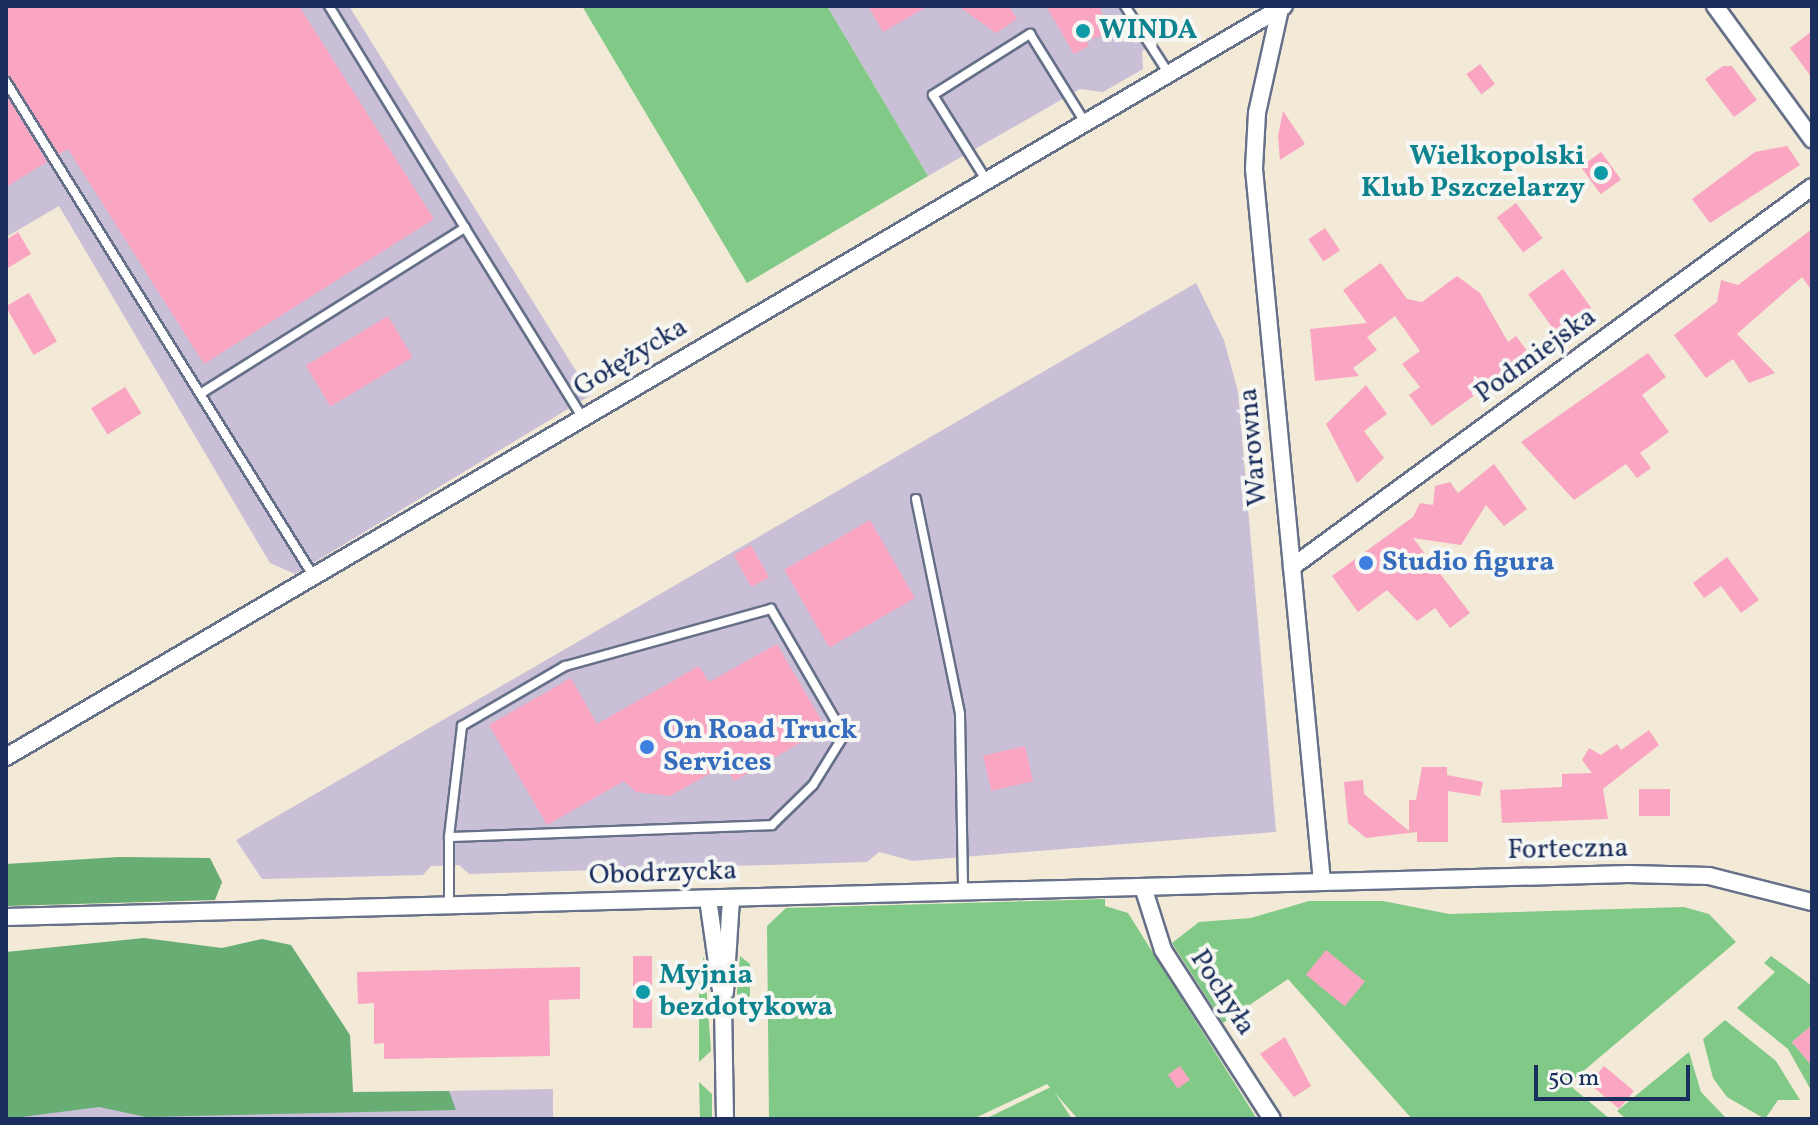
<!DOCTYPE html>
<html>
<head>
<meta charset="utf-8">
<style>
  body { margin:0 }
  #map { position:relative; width:1818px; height:1125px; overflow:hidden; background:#f2e9d7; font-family:Vollkorn,serif }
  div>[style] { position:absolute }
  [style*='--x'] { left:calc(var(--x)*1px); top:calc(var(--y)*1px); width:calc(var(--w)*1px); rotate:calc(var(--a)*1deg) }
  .industrial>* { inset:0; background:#c9bfd7 }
  .green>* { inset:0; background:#81c986 }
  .forest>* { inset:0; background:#68ad73 }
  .building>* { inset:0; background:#faa5c2; transform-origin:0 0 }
  .roads { filter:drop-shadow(2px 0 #667088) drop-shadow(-2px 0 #667088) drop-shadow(0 2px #667088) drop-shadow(0 -2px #667088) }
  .service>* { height:8px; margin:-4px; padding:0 4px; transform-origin:4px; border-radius:4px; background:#fff }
  .minor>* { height:16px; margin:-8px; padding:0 8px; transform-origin:8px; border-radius:8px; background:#fff }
  .dots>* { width:22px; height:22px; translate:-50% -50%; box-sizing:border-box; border:4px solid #f6f6f2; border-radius:50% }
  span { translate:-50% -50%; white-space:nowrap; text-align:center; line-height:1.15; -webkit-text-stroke:8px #f6f6f2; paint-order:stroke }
  .culture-label { font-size:28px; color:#0d838f; font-weight:700 }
  .left { translate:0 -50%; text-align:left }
  .right { translate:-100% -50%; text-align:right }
  .street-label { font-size:28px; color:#1b2f5e }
  .shop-label { font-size:28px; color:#366cbe; font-weight:700 }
  .frame { position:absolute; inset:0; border:8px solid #1b2f5e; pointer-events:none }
  .scale { position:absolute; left:1534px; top:1065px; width:156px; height:36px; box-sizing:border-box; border:4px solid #1b2f5e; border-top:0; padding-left:10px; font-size:24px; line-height:28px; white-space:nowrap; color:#1b2f5e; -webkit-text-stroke:6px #f6f6f2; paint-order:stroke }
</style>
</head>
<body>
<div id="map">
  <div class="industrial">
    <i style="clip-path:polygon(6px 6px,349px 6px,591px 395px,295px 574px,270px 563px,59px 206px,6px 237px)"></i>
    <i style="clip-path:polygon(827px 6px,1132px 6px,1154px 44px,1142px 51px,1143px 69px,1103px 92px,1080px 89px,928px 176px)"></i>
    <i style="clip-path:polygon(1196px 283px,1224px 340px,1238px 392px,1276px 832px,913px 861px,879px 852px,867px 862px,469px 874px,459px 865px,431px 866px,423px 875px,262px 879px,236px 840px)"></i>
    <i style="clip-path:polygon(553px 1089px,553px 1119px,6px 1119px,6px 1099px)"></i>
  </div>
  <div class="green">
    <i style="clip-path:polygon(582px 6px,827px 6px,928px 176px,747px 283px)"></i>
    <i style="clip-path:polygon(1105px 899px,1105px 906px,1128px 913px,1257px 1119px,1078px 1119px,1047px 1084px,973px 1119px,769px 1119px,767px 926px,786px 908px)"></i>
    <i style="clip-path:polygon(1309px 901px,1383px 901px,1449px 914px,1684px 907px,1709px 914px,1736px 942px,1568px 1084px,1610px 1119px,1412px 1119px,1288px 979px,1223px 1023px,1172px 943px,1199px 922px,1251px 918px)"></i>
    <i style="clip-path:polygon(740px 956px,750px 964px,750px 996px,736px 1004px)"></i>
    <i style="clip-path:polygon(1771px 956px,1812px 986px,1812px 1025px,1792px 1042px,1812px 1066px,1812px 1092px,1788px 1049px,1737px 1008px,1775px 972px,1764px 963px)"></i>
    <i style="clip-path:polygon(704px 957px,711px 1051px,699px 1062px,699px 969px)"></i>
    <i style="clip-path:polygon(1725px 1020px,1776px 1061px,1800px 1100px,1778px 1100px,1765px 1119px,1727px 1097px,1713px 1078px,1703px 1039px)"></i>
    <i style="clip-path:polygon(1689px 1052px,1701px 1092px,1727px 1119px,1626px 1119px,1617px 1111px)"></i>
    <i style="clip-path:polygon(699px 1082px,712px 1094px,712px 1119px,700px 1119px)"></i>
    <i style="clip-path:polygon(1051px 1087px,1072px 1119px,985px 1119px)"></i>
  </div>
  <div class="forest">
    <i style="clip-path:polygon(119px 857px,210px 858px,222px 882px,215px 900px,6px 906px,6px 864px)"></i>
    <i style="clip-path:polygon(144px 938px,222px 948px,262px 939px,291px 945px,350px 1035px,353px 1092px,449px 1091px,456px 1110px,146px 1117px,99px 1107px,6px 1119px,6px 952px)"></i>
  </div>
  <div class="building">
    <i style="clip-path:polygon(6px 6px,299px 6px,434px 219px,204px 364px,68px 149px,59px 154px,6px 75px)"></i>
    <i style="clip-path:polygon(868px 6px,928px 6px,883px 32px)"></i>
    <i style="clip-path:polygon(958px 6px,1009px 6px,1017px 19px,996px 33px)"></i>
    <i style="clip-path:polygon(1046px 6px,1100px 6px,1107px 35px,1086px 40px,1089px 46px,1074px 54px)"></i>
    <i style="clip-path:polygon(1812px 31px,1812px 78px,1790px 48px)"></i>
    <i style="left:1480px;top:64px;width:25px;height:17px;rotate:53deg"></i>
    <i style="clip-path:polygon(1723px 66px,1732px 66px,1757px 100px,1734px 117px,1705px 79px)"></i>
    <i style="clip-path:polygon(6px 95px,47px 162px,6px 187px)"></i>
    <i style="clip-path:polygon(1283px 111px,1305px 144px,1280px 160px,1278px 136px)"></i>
    <i style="clip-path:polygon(1787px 146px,1800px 165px,1710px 223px,1692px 199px,1755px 152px)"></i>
    <i style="left:1601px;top:152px;width:34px;height:25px;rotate:54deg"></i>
    <i style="left:1516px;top:203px;width:44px;height:24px;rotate:53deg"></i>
    <i style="left:1325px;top:228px;width:27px;height:20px;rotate:56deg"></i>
    <i style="clip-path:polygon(1812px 229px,1812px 291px,1802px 277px,1737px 334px,1775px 373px,1749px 383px,1733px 359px,1706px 378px,1674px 335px,1717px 302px,1721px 280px,1738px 285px)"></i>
    <i style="clip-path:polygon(18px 232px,31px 254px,6px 269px,6px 240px)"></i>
    <i style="clip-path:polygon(1381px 263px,1407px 299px,1422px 302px,1457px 276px,1480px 293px,1508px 342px,1516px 336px,1530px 355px,1432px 426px,1409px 395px,1420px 387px,1402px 364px,1420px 351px,1395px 316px,1367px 337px,1377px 350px,1353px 368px,1359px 376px,1315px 381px,1310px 329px,1367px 323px,1343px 290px)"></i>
    <i style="left:1563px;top:269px;width:48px;height:43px;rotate:54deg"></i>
    <i style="left:29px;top:293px;width:56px;height:27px;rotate:60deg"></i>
    <i style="left:388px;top:316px;width:48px;height:96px;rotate:59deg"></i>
    <i style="clip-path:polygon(1648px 353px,1666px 377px,1642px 395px,1669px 432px,1640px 453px,1651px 468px,1637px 478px,1626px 464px,1574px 500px,1521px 442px)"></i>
    <i style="clip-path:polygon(1366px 385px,1387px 414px,1364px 431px,1384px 458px,1357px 483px,1326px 424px)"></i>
    <i style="left:125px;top:387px;width:31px;height:40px;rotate:58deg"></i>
    <i style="clip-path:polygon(1494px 464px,1527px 509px,1504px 526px,1486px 505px,1461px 545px,1413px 538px,1470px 613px,1450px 628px,1435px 608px,1417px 621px,1387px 590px,1358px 612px,1332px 576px,1413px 517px,1420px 503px,1433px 505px,1435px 486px,1450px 482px,1458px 493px)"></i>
    <i style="left:870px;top:520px;width:90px;height:99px;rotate:60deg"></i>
    <i style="left:751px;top:545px;width:37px;height:20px;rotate:61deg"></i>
    <i style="clip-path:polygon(1727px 557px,1759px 600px,1741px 613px,1721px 586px,1704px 598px,1693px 583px)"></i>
    <i style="clip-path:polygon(777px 644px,826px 728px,734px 781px,725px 765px,670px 796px,636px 792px,624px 781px,547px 825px,489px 725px,571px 678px,597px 724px,699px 666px,709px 682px)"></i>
    <i style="clip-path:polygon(1649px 730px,1659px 745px,1603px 789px,1608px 819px,1502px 823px,1500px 790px,1562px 787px,1562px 774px,1592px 773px,1582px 760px,1589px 748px,1601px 755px,1617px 744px,1621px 750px)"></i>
    <i style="left:1025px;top:746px;width:36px;height:43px;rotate:77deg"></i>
    <i style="clip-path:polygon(1422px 767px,1447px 767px,1447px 775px,1483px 782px,1480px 796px,1448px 791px,1448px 842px,1417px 842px,1417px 832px,1366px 838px,1348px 823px,1344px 782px,1363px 780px,1364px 794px,1409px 831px,1409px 800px,1416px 800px)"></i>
    <i style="left:1639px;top:789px;width:31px;height:27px"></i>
    <i style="left:1326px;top:950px;width:50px;height:32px;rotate:39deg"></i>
    <i style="left:633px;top:956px;width:19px;height:72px"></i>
    <i style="clip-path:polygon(580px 967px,580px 999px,549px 1000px,550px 1056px,384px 1059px,384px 1043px,374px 1044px,374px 1003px,358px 1004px,357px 972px)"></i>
    <i style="clip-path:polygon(1812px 1025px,1812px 1066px,1792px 1042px)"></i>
    <i style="clip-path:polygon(1285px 1037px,1311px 1086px,1294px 1097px,1260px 1054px)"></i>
    <i style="left:1180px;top:1066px;width:17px;height:15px;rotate:54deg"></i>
    <i style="left:1604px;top:1066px;width:39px;height:23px;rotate:40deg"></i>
  </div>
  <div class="roads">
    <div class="service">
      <i style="--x:329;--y:6;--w:260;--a:58.5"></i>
      <i style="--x:1125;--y:6;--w:77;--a:57.1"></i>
      <i style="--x:6;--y:82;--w:583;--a:58.11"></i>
      <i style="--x:985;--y:178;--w:98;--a:-122.1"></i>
      <i style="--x:933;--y:95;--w:115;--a:-32.2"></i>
      <i style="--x:1030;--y:34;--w:100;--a:58.1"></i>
      <i style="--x:200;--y:394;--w:313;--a:-32.1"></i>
      <i style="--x:465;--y:228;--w:224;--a:58.2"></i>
      <i style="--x:916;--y:499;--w:219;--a:78.4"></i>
      <i style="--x:960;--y:714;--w:178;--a:89"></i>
      <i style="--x:449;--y:905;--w:68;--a:-90"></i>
      <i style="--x:449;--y:837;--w:323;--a:-2.1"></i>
      <i style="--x:772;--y:825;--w:57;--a:-44.3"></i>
      <i style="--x:813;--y:785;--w:59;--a:-58.2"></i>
      <i style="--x:844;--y:735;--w:146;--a:-120.1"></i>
      <i style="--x:771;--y:609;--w:214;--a:164.5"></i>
      <i style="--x:565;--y:666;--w:119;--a:149.8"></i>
      <i style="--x:462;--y:726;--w:112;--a:96.7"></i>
    </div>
    <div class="minor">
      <i style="--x:1715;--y:6;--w:165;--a:53.9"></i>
      <i style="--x:1280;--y:9;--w:107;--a:102.5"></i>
      <i style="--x:1257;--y:113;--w:56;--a:93.1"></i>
      <i style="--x:1254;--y:169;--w:716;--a:84.55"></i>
      <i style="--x:1292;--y:567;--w:644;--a:-36.16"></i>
      <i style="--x:6;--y:757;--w:1482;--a:-30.44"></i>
      <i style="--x:1143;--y:887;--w:66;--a:72.4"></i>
      <i style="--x:1163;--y:950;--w:201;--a:57.2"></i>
      <i style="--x:708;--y:899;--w:106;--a:81.9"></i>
      <i style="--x:723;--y:1004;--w:115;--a:89"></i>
      <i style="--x:6;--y:917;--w:1623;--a:-1.52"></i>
      <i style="--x:1628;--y:874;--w:81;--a:1.4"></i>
      <i style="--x:1709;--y:876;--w:106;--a:14.2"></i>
      <i style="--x:725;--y:992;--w:94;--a:-86.3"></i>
    </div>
  </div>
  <div class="dots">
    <i style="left:1083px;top:31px;background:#0f9aa8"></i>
    <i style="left:1601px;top:173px;background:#0f9aa8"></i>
    <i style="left:1366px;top:563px;background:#3f7fe0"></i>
    <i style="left:647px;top:747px;background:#3f7fe0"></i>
    <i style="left:643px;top:992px;background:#0f9aa8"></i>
  </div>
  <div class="culture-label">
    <span class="left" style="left:1099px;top:31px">WINDA</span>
    <span class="right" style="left:1585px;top:173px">Wielkopolski<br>Klub Pszczelarzy</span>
    <span class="left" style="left:659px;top:992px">Myjnia<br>bezdotykowa</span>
  </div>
  <div class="street-label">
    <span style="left:1536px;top:356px;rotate:-36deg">Podmiejska</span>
    <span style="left:631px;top:358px;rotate:-31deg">Gołężycka</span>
    <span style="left:1254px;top:447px;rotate:-95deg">Warowna</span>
    <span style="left:1568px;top:850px;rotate:-1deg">Forteczna</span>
    <span style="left:663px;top:874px;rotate:-2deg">Obodrzycka</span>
    <span style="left:1222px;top:993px;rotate:57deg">Pochyła</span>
  </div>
  <div class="shop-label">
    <span class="left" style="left:1382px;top:563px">Studio figura</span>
    <span class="left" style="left:663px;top:747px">On Road Truck<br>Services</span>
  </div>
  <div class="frame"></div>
  <div class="scale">50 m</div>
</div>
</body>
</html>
